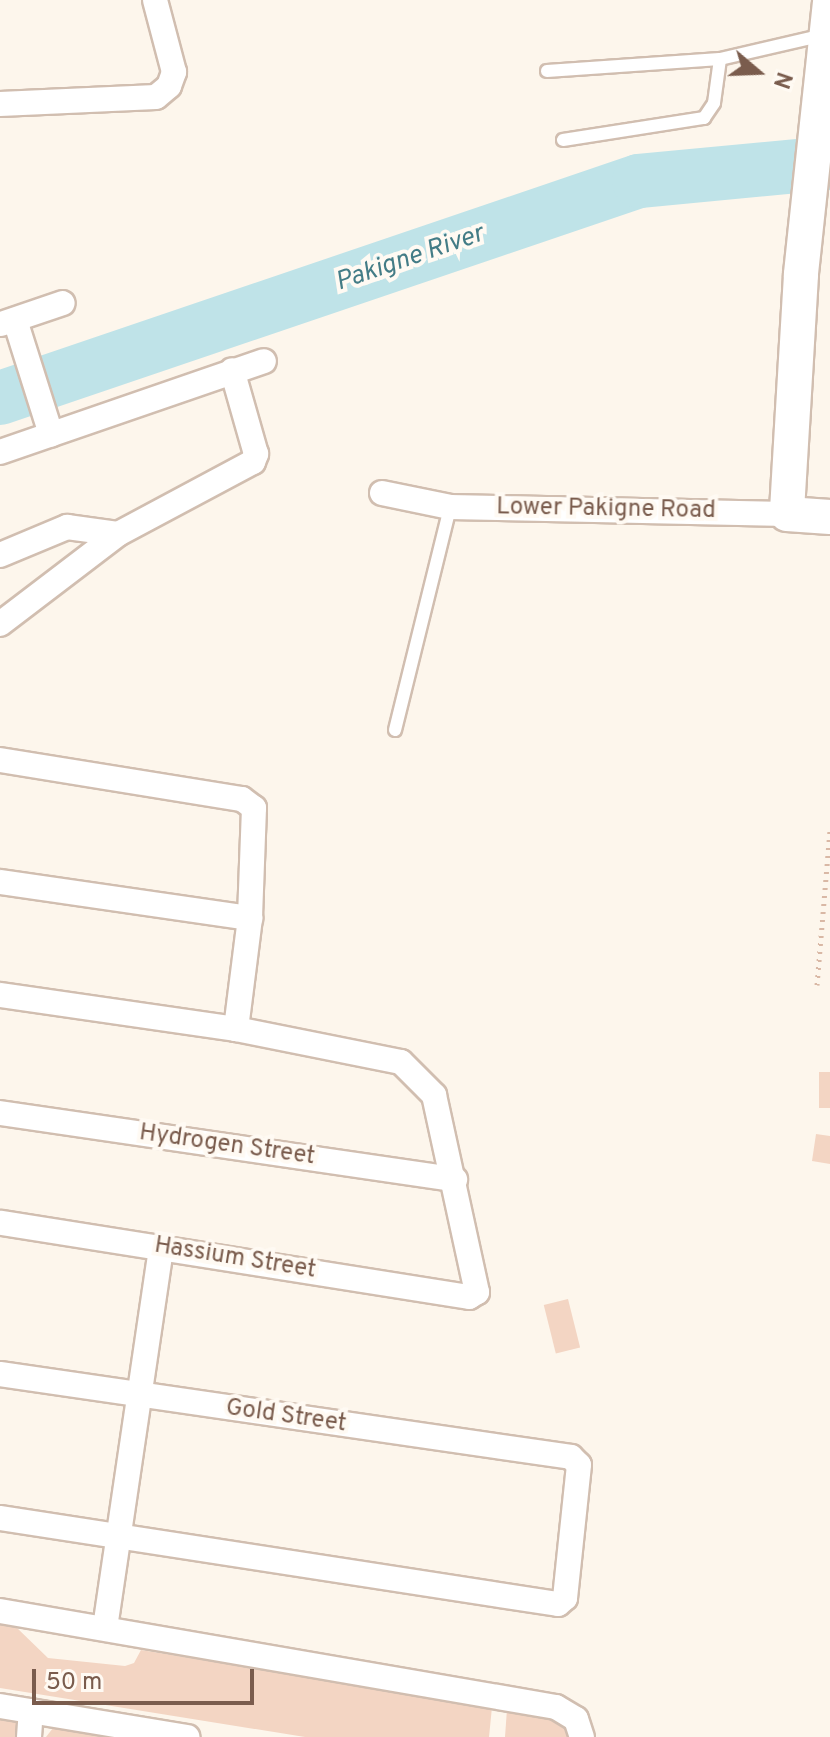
<!DOCTYPE html>
<html>
<head>
<meta charset="utf-8">
<style>
  body { margin:0 }
  #map { position:relative; width:830px; height:1737px; overflow:hidden; background:#fdf6ec; font-family:Overpass,sans-serif }
  div>[style] { position:absolute }
  [style*='--x'] { left:calc(var(--x)*1px); top:calc(var(--y)*1px); width:calc(var(--w)*1px); rotate:calc(var(--a)*1deg) }
  .river>* { height:54px; margin:-27px; padding:0 27px; transform-origin:27px; border-radius:27px; background:#bfe3e8 }
  .building>* { inset:0; background:#f3d5c3; transform-origin:0 0 }
  .path>* { height:5px; margin-top:-2.5px; transform-origin:0; background:repeating-linear-gradient(90deg,#d9b8a5 0 2px,transparent 0 8px) }
  .roads { filter:drop-shadow(2px 0 #d1beb0) drop-shadow(-2px 0 #d1beb0) drop-shadow(0 2px #d1beb0) drop-shadow(0 -2px #d1beb0) }
  .lane>* { height:12px; margin:-6px; padding:0 6px; transform-origin:6px; border-radius:6px; background:#fff }
  .street>* { height:24px; margin:-12px; padding:0 12px; transform-origin:12px; border-radius:12px; background:#fff }
  .secondary>* { height:34px; margin:-17px; padding:0 17px; transform-origin:17px; border-radius:17px; background:#fff }
  span { translate:-50% -50%; white-space:nowrap; text-align:center; line-height:1.15; -webkit-text-stroke:8px #fffaf3; paint-order:stroke }
  .street-label { font-size:24px; color:#7a5c4d }
  .water-label { font-size:26px; color:#437c86; font-style:italic }
  .north { position:absolute; left:718px; top:32px; width:80px; height:80px; -webkit-text-stroke:6px #fffaf3; paint-order:stroke; rotate:109deg; font-size:22px; font-weight:700; line-height:32px; text-align:center; color:#7a5c4d }
  .north::after { content:''; display:block; margin:auto; width:28px; height:36px; background:#7a5c4d; clip-path:polygon(50% 0,100% 100%,50% 72%,0 100%) }
  .scale { position:absolute; left:32px; top:1669px; width:222px; height:36px; box-sizing:border-box; border:4px solid #7a5c4d; border-top:0; padding-left:10px; font-size:24px; line-height:28px; white-space:nowrap; color:#7a5c4d; -webkit-text-stroke:6px #fffaf3; paint-order:stroke }
</style>
</head>
<body>
<div id="map">
  <div class="river">
    <i style="--x:0;--y:398;--w:675;--a:-18.76"></i>
    <i style="--x:639;--y:181;--w:192;--a:-5.4"></i>
  </div>
  <div class="building">
    <i style="left:819px;top:1072px;width:11px;height:36px"></i>
    <i style="clip-path:polygon(816px 1134px,830px 1136px,830px 1164px,812px 1161px)"></i>
    <i style="left:568px;top:1299px;width:50px;height:25px;rotate:76deg"></i>
    <i style="clip-path:polygon(0 1624px,16px 1627px,48px 1658px,125px 1666px,134px 1663px,141px 1650px,492px 1707px,489px 1737px,305px 1737px,0 1688px)"></i>
    <i style="clip-path:polygon(507px 1709px,569px 1716px,569px 1737px,505px 1737px)"></i>
    <i style="clip-path:polygon(0 1714px,20px 1722px,20px 1737px,0 1737px)"></i>
    <i style="clip-path:polygon(63px 1726px,116px 1737px,46px 1737px,53px 1728px)"></i>
  </div>
  <div class="path">
    <i style="--x:817;--y:985;--w:155;--a:-85.2"></i>
  </div>
  <div class="roads">
    <div class="lane">
      <i style="--x:547;--y:71;--w:173;--a:-4"></i>
      <i style="--x:720;--y:59;--w:107;--a:-13"></i>
      <i style="--x:563;--y:140;--w:143;--a:-8.9"></i>
      <i style="--x:704;--y:118;--w:18;--a:-56"></i>
      <i style="--x:714;--y:103;--w:44;--a:-82.2"></i>
      <i style="--x:395;--y:730;--w:230;--a:-76.1"></i>
    </div>
    <div class="street">
      <i style="--x:0;--y:104;--w:156;--a:-2.6"></i>
      <i style="--x:156;--y:97;--w:17;--a:-40"></i>
      <i style="--x:169;--y:86;--w:15;--a:-70"></i>
      <i style="--x:174;--y:72;--w:74;--a:-104.8"></i>
      <i style="--x:15;--y:320;--w:120;--a:72.5"></i>
      <i style="--x:1;--y:324;--w:65;--a:-18.7"></i>
      <i style="--x:0;--y:452;--w:279;--a:-19"></i>
      <i style="--x:382;--y:493;--w:69;--a:11.6"></i>
      <i style="--x:450;--y:507;--w:337;--a:1.2"></i>
      <i style="--x:0;--y:555;--w:73;--a:-22.7"></i>
      <i style="--x:67;--y:527;--w:51;--a:7.8"></i>
      <i style="--x:0;--y:624;--w:148;--a:-37.3"></i>
      <i style="--x:118;--y:534;--w:153;--a:-28.1"></i>
      <i style="--x:253;--y:462;--w:9;--a:-69"></i>
      <i style="--x:256;--y:454;--w:87;--a:-105.9"></i>
      <i style="--x:0;--y:760;--w:245;--a:9.2"></i>
      <i style="--x:242;--y:799;--w:15;--a:37"></i>
      <i style="--x:254;--y:808;--w:110;--a:92.1"></i>
      <i style="--x:250;--y:918;--w:112;--a:97.2"></i>
      <i style="--x:0;--y:882;--w:253;--a:8.2"></i>
      <i style="--x:0;--y:995;--w:238;--a:8.2"></i>
      <i style="--x:236;--y:1029;--w:168;--a:11.3"></i>
      <i style="--x:401;--y:1062;--w:47;--a:45"></i>
      <i style="--x:434;--y:1095;--w:202;--a:77.7"></i>
      <i style="--x:477;--y:1292;--w:9;--a:148"></i>
      <i style="--x:469;--y:1297;--w:475;--a:-171"></i>
      <i style="--x:0;--y:1113;--w:460;--a:8.3"></i>
      <i style="--x:0;--y:1374;--w:577;--a:8.27"></i>
      <i style="--x:571;--y:1457;--w:11;--a:45"></i>
      <i style="--x:579;--y:1465;--w:134;--a:96"></i>
      <i style="--x:565;--y:1598;--w:9;--a:139"></i>
      <i style="--x:558;--y:1604;--w:565;--a:-171.24"></i>
      <i style="--x:0;--y:1611;--w:564;--a:9.8"></i>
      <i style="--x:556;--y:1707;--w:23;--a:31"></i>
      <i style="--x:576;--y:1719;--w:19;--a:72"></i>
      <i style="--x:105;--y:1628;--w:385;--a:-81.6"></i>
      <i style="--x:0;--y:1706;--w:190;--a:9.4"></i>
      <i style="--x:29;--y:1737;--w:26;--a:-86"></i>
    </div>
    <div class="secondary">
      <i style="--x:830;--y:2;--w:275;--a:96.1"></i>
      <i style="--x:801;--y:275;--w:239;--a:93.4"></i>
      <i style="--x:787;--y:514;--w:43;--a:4"></i>
    </div>
  </div>
  <div class="street-label">
    <span style="left:606px;top:510px;rotate:1deg">Lower Pakigne Road</span>
    <span style="left:227px;top:1146px;rotate:8deg">Hydrogen Street</span>
    <span style="left:235px;top:1259px;rotate:9deg">Hassium Street</span>
    <span style="left:286px;top:1417px;rotate:8deg">Gold Street</span>
  </div>
  <div class="water-label">
    <span style="left:410px;top:259px;rotate:-19deg">Pakigne River</span>
  </div>
  <div class="north">N</div>
  <div class="scale">50 m</div>
</div>
</body>
</html>
